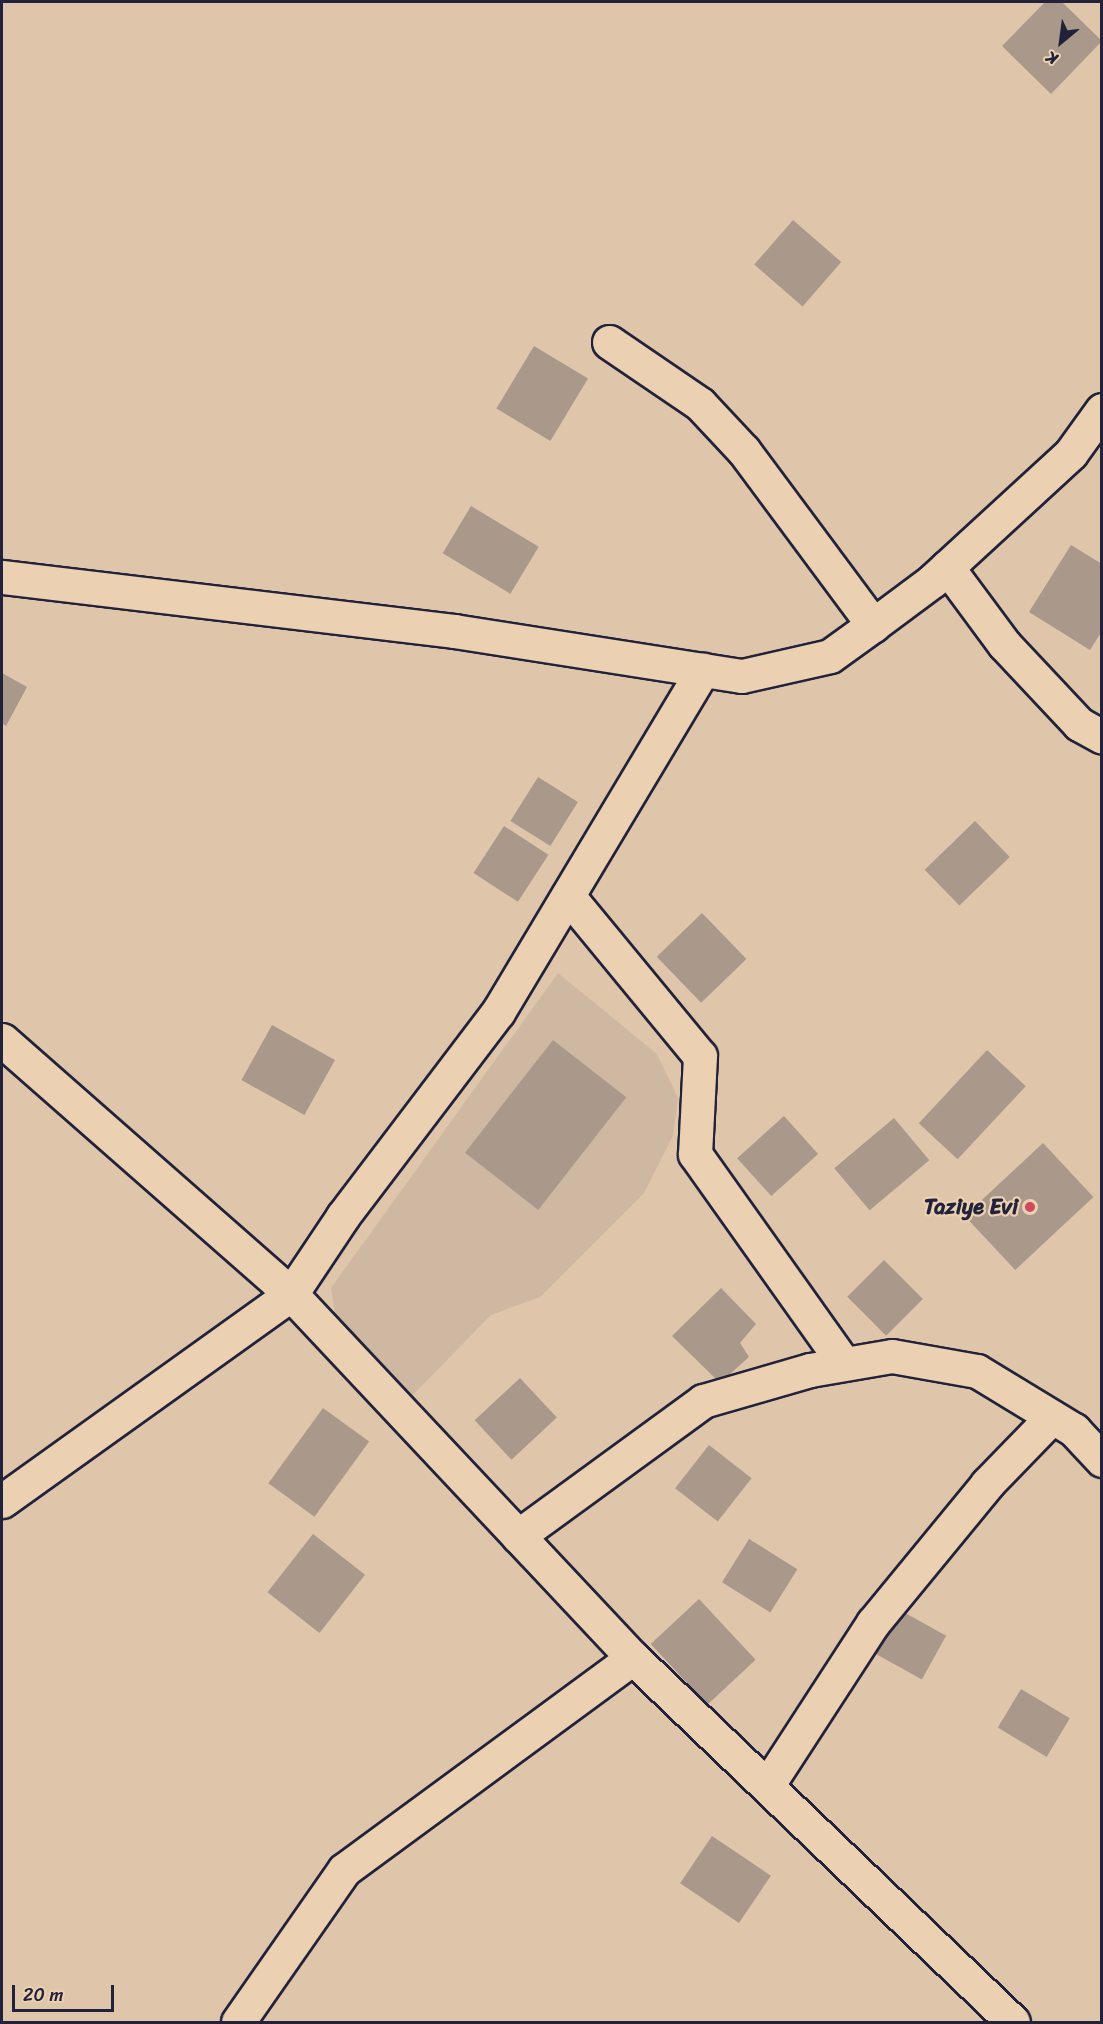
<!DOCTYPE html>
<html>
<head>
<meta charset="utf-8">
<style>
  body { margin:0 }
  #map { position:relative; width:1103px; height:2024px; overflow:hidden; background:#dfc6ab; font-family:Sriracha,sans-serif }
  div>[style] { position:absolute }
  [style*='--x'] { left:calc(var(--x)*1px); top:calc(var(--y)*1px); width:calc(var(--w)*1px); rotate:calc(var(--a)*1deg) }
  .built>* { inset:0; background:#cfb8a1 }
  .building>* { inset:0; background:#aa988b; transform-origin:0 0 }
  .roads { filter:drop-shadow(2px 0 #22223b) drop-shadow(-2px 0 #22223b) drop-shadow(0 2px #22223b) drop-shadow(0 -2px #22223b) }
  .street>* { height:33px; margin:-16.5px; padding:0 16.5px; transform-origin:16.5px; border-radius:16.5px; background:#ebd0b2 }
  .secondary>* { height:33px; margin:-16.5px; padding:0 16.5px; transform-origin:16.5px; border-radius:16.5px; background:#ebd0b2 }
  .dots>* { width:16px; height:16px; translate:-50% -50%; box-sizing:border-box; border:3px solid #ebd0b2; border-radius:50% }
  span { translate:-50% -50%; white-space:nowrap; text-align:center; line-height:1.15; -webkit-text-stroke:4.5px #ebd0b2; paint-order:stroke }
  .poi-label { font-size:22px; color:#22223b; font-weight:700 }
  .right { translate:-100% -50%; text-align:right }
  .frame { position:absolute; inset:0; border:3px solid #22223b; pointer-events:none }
  .north { position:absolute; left:1031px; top:12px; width:60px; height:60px; -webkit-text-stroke:4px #ebd0b2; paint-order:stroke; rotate:209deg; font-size:16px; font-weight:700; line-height:24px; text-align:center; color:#22223b }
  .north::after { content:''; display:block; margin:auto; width:21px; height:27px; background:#22223b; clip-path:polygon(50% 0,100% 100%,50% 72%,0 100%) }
  .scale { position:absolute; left:12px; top:1985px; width:102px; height:27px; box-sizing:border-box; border:3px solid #22223b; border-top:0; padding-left:8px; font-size:18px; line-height:21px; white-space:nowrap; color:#22223b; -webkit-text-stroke:4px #ebd0b2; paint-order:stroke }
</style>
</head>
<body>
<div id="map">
  <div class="built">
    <i style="clip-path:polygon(558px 973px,657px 1054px,678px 1098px,673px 1136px,644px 1193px,540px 1297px,491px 1315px,413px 1395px,336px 1321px,331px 1288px)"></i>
  </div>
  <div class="building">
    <i style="clip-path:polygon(1045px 2px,1062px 2px,1102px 41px,1051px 94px,1002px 46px)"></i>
    <i style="left:793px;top:220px;width:64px;height:59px;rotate:41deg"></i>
    <i style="left:534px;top:346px;width:63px;height:73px;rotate:31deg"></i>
    <i style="left:471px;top:506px;width:79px;height:55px;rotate:31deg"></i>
    <i style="clip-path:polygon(1071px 545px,1102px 564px,1102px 631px,1090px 650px,1029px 612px)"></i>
    <i style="clip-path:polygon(2px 673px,27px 687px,6px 726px,2px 723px)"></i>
    <i style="left:538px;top:777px;width:47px;height:52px;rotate:32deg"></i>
    <i style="left:975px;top:821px;width:50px;height:70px;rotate:46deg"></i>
    <i style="left:504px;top:826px;width:53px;height:56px;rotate:33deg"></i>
    <i style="left:702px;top:913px;width:64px;height:63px;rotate:46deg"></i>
    <i style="left:272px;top:1025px;width:72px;height:63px;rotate:29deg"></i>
    <i style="left:553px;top:1040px;width:93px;height:143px;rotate:38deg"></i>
    <i style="left:987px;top:1050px;width:53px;height:100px;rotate:43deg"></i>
    <i style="left:784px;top:1116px;width:51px;height:63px;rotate:48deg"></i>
    <i style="left:894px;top:1118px;width:55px;height:78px;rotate:50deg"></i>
    <i style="left:1043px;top:1143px;width:74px;height:107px;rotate:47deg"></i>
    <i style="left:884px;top:1260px;width:55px;height:52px;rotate:45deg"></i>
    <i style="clip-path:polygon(721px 1288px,756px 1324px,740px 1343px,749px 1357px,720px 1383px,672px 1336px)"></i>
    <i style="left:520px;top:1378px;width:54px;height:62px;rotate:47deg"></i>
    <i style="left:323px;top:1408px;width:57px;height:93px;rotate:36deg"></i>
    <i style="left:709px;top:1445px;width:54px;height:55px;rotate:38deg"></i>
    <i style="left:313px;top:1534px;width:66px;height:74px;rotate:38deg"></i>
    <i style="left:749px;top:1539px;width:57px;height:51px;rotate:32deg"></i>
    <i style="left:699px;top:1599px;width:83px;height:66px;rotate:47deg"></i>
    <i style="left:898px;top:1609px;width:55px;height:50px;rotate:29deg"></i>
    <i style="left:1021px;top:1689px;width:57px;height:45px;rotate:31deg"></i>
    <i style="left:712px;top:1836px;width:71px;height:57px;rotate:34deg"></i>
  </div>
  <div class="roads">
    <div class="street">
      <i style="--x:609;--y:342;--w:110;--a:34.3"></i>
      <i style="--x:700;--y:404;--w:64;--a:46.9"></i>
      <i style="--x:744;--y:451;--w:217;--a:53.4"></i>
      <i style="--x:947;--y:567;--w:96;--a:53.5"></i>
      <i style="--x:1004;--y:644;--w:110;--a:46.8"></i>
      <i style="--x:1079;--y:724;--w:26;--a:29"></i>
      <i style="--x:568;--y:896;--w:207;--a:50.5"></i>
      <i style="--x:700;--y:1056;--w:98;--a:92.9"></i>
      <i style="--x:695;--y:1154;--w:257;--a:54.6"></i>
      <i style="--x:2;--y:1501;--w:355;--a:-35.6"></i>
      <i style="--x:291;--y:1294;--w:94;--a:-56.3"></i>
      <i style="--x:343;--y:1216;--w:256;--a:-52.8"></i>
      <i style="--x:498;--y:1012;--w:399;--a:-59.1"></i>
      <i style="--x:518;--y:1536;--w:229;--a:-36.1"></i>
      <i style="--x:703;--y:1401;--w:111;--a:-16.2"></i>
      <i style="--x:810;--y:1370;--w:83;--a:-9.7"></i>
      <i style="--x:892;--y:1356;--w:86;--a:10"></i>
      <i style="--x:977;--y:1371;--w:114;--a:31.3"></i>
      <i style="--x:1074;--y:1430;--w:41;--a:47"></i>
      <i style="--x:769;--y:1783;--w:191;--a:-57"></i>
      <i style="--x:873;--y:1623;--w:180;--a:-50.6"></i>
      <i style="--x:987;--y:1484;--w:93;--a:-45.9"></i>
      <i style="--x:238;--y:2022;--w:185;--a:-55.1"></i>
      <i style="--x:344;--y:1870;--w:358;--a:-36.3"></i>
    </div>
    <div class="secondary">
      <i style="--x:2;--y:577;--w:455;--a:6.8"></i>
      <i style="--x:454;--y:631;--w:291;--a:8.9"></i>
      <i style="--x:742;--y:676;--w:90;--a:-12.8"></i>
      <i style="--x:830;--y:656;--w:53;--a:-35.8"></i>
      <i style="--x:873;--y:625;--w:74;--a:-36.7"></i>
      <i style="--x:932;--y:581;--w:189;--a:-42.6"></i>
      <i style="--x:1071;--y:453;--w:53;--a:-54.2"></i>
      <i style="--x:2;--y:1040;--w:385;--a:41.3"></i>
      <i style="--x:291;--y:1294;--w:499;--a:46.8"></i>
      <i style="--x:633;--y:1658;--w:526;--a:43.77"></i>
    </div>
  </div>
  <div class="dots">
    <i style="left:1030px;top:1207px;background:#d1495b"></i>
  </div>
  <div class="poi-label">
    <span class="right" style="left:1018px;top:1207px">Taziye Evi</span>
  </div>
  <div class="frame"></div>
  <div class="north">K</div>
  <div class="scale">20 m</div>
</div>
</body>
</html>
